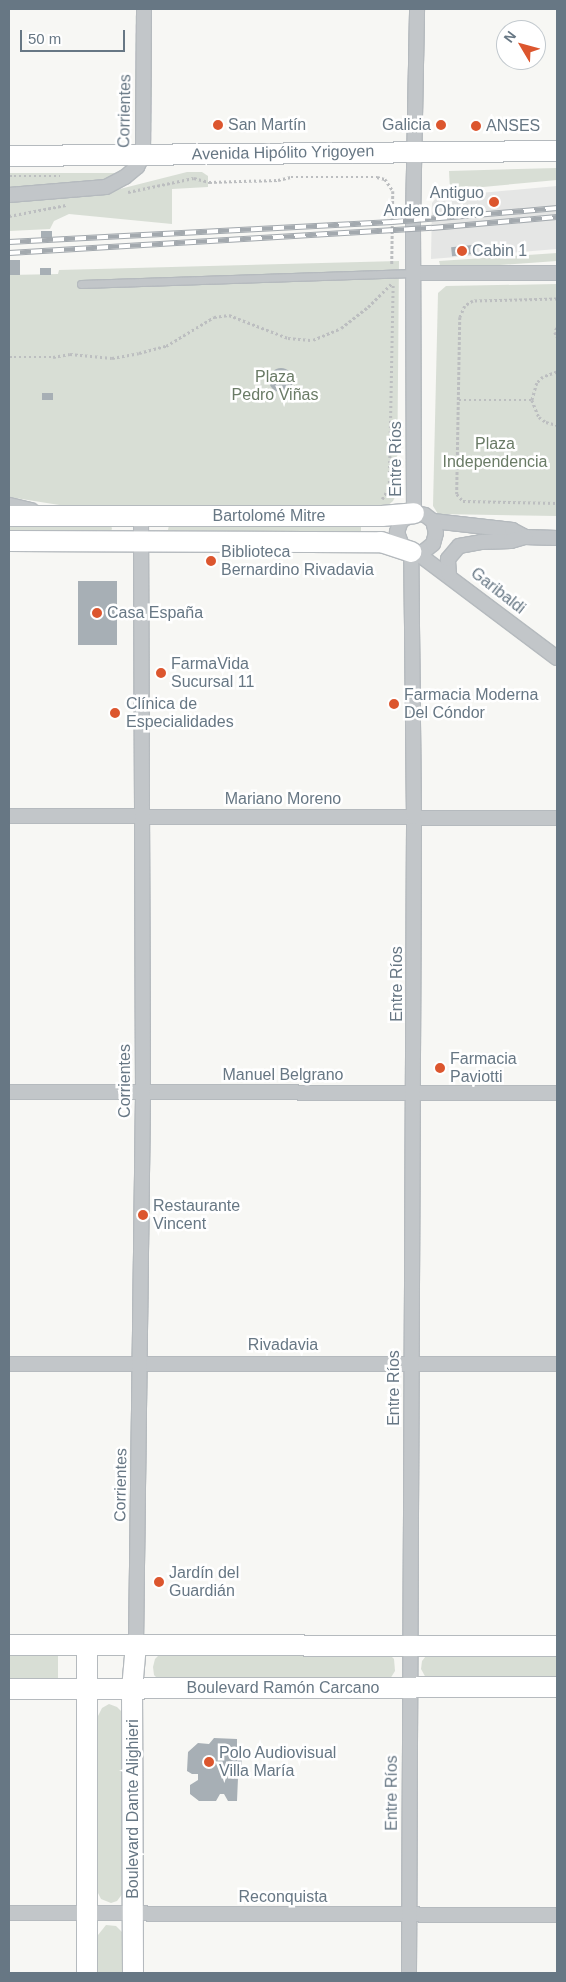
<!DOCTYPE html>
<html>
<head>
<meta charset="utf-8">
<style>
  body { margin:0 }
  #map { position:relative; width:566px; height:1982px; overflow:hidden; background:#f7f7f4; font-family:Helvetica,sans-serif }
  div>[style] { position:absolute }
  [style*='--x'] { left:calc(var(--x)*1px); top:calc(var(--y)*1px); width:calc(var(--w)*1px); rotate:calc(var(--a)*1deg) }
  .built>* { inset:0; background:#e5e6e5 }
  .green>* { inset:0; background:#d8ded5; transform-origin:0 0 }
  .building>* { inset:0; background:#a7afb5; transform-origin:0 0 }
  .round { border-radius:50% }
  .path>* { height:2.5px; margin-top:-1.25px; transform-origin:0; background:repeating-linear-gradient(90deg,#bcbec0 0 2.5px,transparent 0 5px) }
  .roads { filter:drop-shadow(1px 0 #b5babe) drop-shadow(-1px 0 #b5babe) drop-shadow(0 1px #b5babe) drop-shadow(0 -1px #b5babe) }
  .service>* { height:7px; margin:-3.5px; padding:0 3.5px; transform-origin:3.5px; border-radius:3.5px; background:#c2c6c9 }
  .minor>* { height:14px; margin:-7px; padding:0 7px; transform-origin:7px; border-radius:7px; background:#c2c6c9 }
  .secondary>* { height:20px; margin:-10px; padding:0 10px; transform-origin:10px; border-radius:10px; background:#fff }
  .rail>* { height:5.5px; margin-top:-2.75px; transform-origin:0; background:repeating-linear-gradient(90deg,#fff 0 11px,#a3a9ae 0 22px); box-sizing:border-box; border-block:1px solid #a3a9ae }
  .dots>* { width:14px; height:14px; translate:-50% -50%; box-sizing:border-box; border:2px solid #fff; border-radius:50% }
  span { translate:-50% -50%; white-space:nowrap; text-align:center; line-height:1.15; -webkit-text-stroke:5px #fff; paint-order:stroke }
  .street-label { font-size:16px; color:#677784 }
  .poi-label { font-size:16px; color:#677784 }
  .left { translate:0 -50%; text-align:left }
  .right { translate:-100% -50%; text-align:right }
  .park-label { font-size:16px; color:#6a7b66 }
  .frame { position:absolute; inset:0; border:10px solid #677784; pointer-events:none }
  .north { position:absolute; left:496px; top:20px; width:50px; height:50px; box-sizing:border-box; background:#fff; border:1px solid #c2c9ce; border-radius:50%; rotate:307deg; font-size:14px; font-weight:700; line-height:20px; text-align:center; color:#677784 }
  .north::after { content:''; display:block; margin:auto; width:18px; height:22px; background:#dc562e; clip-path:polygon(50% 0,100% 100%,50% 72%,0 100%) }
  .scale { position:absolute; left:20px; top:30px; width:105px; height:22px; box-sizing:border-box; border:2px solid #677784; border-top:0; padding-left:6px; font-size:15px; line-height:18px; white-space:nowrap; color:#677784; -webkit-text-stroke:4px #fff; paint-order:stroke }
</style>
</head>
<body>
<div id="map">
  <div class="built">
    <i style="clip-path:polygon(557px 186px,557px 249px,431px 259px,432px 203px,437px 197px)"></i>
  </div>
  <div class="green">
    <i style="clip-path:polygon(557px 168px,557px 180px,450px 190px,449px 171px)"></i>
    <i style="clip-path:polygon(187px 172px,202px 172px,208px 176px,208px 187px,172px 189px,172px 224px,69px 214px,54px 221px,50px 229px,9px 231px,9px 200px,104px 193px)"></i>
    <i style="clip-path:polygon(9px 173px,115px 173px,116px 175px,109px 180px,9px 189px)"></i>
    <i style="clip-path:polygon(557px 253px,557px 261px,431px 270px,430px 265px,440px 265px,439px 261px)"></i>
    <i style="clip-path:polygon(399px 261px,397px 493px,393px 501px,386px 507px,72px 507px,9px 497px,9px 275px,58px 274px,59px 270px)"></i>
    <i style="clip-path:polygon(557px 284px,557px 516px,438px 514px,433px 506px,438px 293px,446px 286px)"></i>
    <i style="clip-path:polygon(9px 523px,111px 525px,112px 529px,110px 532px,9px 533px)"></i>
    <i style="clip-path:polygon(361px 523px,361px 533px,168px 530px,169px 525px)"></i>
    <i style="left:9px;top:1654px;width:49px;height:26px"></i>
    <i style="clip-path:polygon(160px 1654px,390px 1655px,394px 1659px,395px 1671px,390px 1679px,159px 1680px,154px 1675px,153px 1667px,155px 1659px)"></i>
    <i style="clip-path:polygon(557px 1654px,557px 1679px,426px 1678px,421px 1669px,422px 1661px,426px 1656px)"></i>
    <i style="clip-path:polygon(109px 1704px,117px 1707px,123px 1713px,123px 1893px,117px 1901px,111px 1903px,101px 1899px,98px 1893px,98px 1716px,102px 1708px)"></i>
    <i style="clip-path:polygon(106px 1925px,116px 1926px,122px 1932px,123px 1973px,97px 1973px,98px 1935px)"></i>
  </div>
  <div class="building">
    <i style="left:41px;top:231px;width:11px;height:7px"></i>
    <i style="left:472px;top:245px;width:9px;height:21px;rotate:84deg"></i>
    <i style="left:9px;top:260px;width:11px;height:15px"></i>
    <i style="left:40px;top:268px;width:11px;height:7px"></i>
    <i class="round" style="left:269px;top:368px;width:24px;height:24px"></i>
    <i style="left:42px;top:393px;width:11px;height:7px"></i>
    <i style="left:117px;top:581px;width:64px;height:39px;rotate:90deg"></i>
    <i style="clip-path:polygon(214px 1738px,237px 1739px,237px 1747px,242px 1756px,241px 1778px,238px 1778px,237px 1801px,228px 1801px,224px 1794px,220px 1794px,216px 1801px,199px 1801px,190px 1794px,190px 1785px,198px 1780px,198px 1774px,192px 1774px,187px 1771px,188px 1752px,198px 1743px,209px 1744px)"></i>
  </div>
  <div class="path">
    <i style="--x:9;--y:176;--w:51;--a:0"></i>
    <i style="--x:128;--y:192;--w:67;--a:-12"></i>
    <i style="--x:194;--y:178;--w:16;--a:15"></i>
    <i style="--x:209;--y:182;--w:69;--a:-1.7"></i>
    <i style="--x:278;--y:180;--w:13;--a:-13"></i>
    <i style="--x:291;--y:177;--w:86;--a:0"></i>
    <i style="--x:377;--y:177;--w:8;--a:14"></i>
    <i style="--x:385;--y:179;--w:14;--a:56"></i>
    <i style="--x:393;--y:191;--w:73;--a:90.8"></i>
    <i style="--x:9;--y:216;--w:58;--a:-10.9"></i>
    <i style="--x:557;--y:299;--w:84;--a:178.6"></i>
    <i style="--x:473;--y:301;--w:9;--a:148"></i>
    <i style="--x:465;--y:306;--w:12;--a:114"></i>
    <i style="--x:460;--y:317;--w:177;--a:91"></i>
    <i style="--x:457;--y:494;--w:9;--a:49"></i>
    <i style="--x:463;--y:501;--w:94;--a:1.2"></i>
    <i style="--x:557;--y:328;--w:4;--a:117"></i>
    <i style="--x:555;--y:332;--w:5;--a:68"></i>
    <i style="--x:9;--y:357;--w:44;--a:0"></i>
    <i style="--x:53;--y:357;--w:17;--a:-10"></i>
    <i style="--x:70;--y:354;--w:42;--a:5.4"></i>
    <i style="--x:112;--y:358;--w:27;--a:-10"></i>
    <i style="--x:139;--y:353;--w:28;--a:-15"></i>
    <i style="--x:166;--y:346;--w:56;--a:-31.1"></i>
    <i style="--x:214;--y:317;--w:15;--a:-8"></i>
    <i style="--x:229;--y:315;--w:63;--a:21.3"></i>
    <i style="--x:288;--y:338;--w:25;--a:5"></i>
    <i style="--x:313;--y:340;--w:30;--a:-23"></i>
    <i style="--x:341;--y:328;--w:34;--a:-38"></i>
    <i style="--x:368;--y:307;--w:33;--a:-45"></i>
    <i style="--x:557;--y:372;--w:15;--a:160"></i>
    <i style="--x:543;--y:377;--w:8;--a:135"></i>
    <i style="--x:537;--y:383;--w:18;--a:106"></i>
    <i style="--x:532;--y:400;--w:18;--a:68"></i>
    <i style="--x:539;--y:417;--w:9;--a:36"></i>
    <i style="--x:546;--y:422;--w:11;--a:15"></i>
    <i style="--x:459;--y:400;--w:73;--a:0"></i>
    <i style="--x:382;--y:499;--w:13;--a:-58"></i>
    <i style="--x:389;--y:488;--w:204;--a:-88.9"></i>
  </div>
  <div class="roads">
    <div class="service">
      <i style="--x:81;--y:284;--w:332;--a:-1.9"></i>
    </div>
    <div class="minor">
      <i style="--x:9;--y:195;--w:97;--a:-4.7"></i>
      <i style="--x:106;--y:187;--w:21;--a:-28"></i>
      <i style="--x:125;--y:177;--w:16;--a:-40"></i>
      <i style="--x:137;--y:167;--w:13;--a:-63"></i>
      <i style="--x:143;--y:155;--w:146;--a:-89.6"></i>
      <i style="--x:413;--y:273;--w:144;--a:0"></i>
      <i style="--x:9;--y:505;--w:23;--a:13"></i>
      <i style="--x:414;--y:513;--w:11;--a:10"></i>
      <i style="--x:425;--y:515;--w:10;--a:37"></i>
      <i style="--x:433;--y:521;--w:80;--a:6.5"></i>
      <i style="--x:512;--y:530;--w:15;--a:28"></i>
      <i style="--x:525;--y:537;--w:32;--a:2"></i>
      <i style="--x:412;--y:552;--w:11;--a:0"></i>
      <i style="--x:423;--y:552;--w:13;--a:-39"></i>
      <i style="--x:433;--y:544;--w:11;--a:-75"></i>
      <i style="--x:436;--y:533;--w:12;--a:-104"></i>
      <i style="--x:417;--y:553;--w:175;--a:36.9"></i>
      <i style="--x:449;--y:575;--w:16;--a:-94"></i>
      <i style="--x:448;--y:559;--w:17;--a:-50"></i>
      <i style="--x:459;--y:546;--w:22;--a:-10"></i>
      <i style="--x:481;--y:542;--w:30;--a:-2"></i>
      <i style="--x:511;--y:541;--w:15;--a:-16"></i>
      <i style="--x:9;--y:816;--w:548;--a:0.21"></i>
      <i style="--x:9;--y:1092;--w:548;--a:0.1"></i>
      <i style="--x:9;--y:1364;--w:548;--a:0"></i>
      <i style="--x:136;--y:1645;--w:552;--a:-89.27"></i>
      <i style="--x:143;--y:1093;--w:577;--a:-90.2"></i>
      <i style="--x:9;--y:1913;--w:548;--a:0.21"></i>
      <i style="--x:409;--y:1973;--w:1156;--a:-89.75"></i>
      <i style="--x:414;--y:817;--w:265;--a:-90.6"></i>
      <i style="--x:411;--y:552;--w:11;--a:-146"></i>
      <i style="--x:402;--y:546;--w:15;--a:-110"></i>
      <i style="--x:397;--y:532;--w:12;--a:-70"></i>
      <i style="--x:401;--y:521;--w:15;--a:-32"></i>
      <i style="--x:414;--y:513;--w:292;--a:-90.2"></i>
      <i style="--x:413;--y:221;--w:212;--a:-88.9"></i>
    </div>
    <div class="secondary">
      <i style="--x:9;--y:156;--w:548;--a:-0.52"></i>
      <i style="--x:9;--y:516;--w:373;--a:0"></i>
      <i style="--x:382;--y:516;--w:32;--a:-5"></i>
      <i style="--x:9;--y:541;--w:372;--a:0.2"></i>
      <i style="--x:381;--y:542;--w:32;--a:18"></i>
      <i style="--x:9;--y:1645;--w:548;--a:0.1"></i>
      <i style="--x:87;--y:1645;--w:328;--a:90"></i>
      <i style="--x:9;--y:1689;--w:548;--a:-0.21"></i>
      <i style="--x:133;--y:1973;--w:284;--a:-90.2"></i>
      <i style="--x:132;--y:1689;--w:44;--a:-84.8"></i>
    </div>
  </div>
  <div class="rail">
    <i style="--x:9;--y:242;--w:384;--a:-3"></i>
    <i style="--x:392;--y:222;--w:166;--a:-4.8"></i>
    <i style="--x:9;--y:253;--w:424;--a:-3.4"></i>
    <i style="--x:432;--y:228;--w:125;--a:-5"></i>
  </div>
  <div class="dots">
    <i style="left:218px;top:125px;background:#dc562e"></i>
    <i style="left:441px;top:125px;background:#dc562e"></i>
    <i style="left:476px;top:126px;background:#dc562e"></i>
    <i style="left:494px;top:202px;background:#dc562e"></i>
    <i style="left:462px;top:251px;background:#dc562e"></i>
    <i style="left:211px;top:561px;background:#dc562e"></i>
    <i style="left:97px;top:613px;background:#dc562e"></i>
    <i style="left:161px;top:673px;background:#dc562e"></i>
    <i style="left:394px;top:704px;background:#dc562e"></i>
    <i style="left:115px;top:713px;background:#dc562e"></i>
    <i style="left:440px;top:1068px;background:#dc562e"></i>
    <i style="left:143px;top:1215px;background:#dc562e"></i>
    <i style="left:159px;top:1582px;background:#dc562e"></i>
    <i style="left:209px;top:1762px;background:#dc562e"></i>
  </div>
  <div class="street-label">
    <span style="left:125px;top:111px;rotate:-89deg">Corrientes</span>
    <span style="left:283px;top:153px;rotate:-1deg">Avenida Hipólito Yrigoyen</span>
    <span style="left:396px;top:459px;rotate:-90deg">Entre Ríos</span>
    <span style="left:269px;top:516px">Bartolomé Mitre</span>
    <span style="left:498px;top:591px;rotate:38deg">Garibaldi</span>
    <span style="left:283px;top:799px">Mariano Moreno</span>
    <span style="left:397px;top:984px;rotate:-90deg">Entre Ríos</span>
    <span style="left:283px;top:1075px">Manuel Belgrano</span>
    <span style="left:125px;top:1081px;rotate:-90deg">Corrientes</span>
    <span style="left:283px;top:1345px">Rivadavia</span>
    <span style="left:394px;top:1388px;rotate:-90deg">Entre Ríos</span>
    <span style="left:121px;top:1485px;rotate:-89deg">Corrientes</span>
    <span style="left:283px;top:1688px">Boulevard Ramón Carcano</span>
    <span style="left:392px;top:1793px;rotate:-90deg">Entre Ríos</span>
    <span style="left:133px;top:1809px;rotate:-90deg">Boulevard Dante Alighieri</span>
    <span style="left:283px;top:1897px">Reconquista</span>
  </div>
  <div class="poi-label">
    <span class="left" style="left:228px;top:125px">San Martín</span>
    <span class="right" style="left:431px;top:125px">Galicia</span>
    <span class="left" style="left:486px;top:126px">ANSES</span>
    <span class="right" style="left:484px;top:202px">Antiguo<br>Anden Obrero</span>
    <span class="left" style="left:472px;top:251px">Cabin 1</span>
    <span class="left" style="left:221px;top:561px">Biblioteca<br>Bernardino Rivadavia</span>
    <span class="left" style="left:107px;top:613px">Casa España</span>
    <span class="left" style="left:171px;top:673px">FarmaVida<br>Sucursal 11</span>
    <span class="left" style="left:404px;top:704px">Farmacia Moderna<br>Del Cóndor</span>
    <span class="left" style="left:126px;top:713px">Clínica de<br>Especialidades</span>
    <span class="left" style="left:450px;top:1068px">Farmacia<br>Paviotti</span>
    <span class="left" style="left:153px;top:1215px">Restaurante<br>Vincent</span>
    <span class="left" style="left:169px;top:1582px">Jardín del<br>Guardián</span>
    <span class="left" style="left:219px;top:1762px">Polo Audiovisual<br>Villa María</span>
  </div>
  <div class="park-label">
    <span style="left:275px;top:386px">Plaza<br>Pedro Viñas</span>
    <span style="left:495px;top:453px">Plaza<br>Independencia</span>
  </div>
  <div class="frame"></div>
  <div class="north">N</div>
  <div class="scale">50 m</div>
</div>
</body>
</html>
